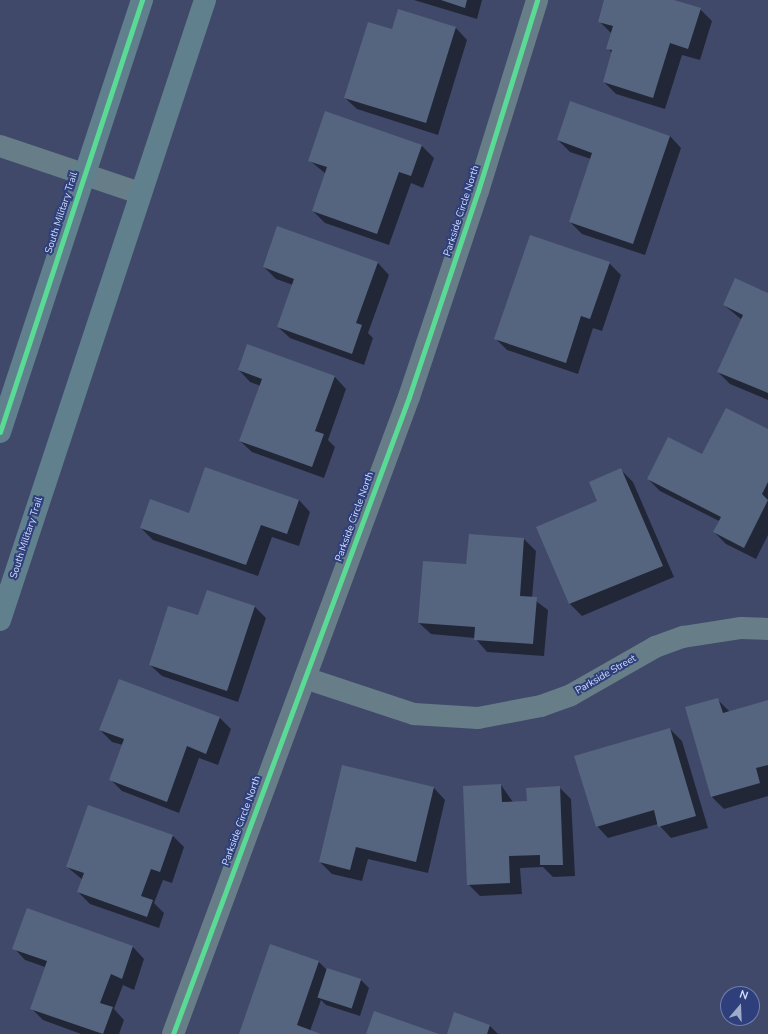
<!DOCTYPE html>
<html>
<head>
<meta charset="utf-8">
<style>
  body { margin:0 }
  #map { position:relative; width:768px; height:1034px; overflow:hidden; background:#40496a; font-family:"Nunito Sans",sans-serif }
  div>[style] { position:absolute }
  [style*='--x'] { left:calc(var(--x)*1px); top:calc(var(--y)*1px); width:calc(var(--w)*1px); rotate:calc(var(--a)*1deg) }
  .shadow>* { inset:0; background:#0007 }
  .building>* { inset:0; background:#55647f; transform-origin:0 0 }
  .street>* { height:22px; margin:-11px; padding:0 11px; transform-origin:11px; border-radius:11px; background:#677e89 }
  .secondary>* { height:22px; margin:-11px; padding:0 11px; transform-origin:11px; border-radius:11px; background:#61808d }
  .cycleway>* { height:5px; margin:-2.5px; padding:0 2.5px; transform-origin:2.5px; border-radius:2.5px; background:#5adb95 }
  span { translate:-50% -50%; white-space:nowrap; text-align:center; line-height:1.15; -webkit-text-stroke:4px #2e3f7b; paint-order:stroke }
  .street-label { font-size:10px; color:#d4defc }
  .north { position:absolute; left:720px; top:986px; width:40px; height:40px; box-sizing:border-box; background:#2e3f7b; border:1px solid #707faf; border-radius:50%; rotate:19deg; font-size:11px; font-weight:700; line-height:16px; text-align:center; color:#d4defc }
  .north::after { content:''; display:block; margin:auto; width:14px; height:18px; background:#a0aac9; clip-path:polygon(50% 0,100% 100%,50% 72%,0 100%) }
</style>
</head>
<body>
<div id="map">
  <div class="shadow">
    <i style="clip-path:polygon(414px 0,482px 0,477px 19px)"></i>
    <i style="clip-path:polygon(605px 0,670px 0,700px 9px,712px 21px,700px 60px,682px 55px,665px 109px,616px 94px,604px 82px,612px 53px,608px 48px,612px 34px,599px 21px)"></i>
    <i style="clip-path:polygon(398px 10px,456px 28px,467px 40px,438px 135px,357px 109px,345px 98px,392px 31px)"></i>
    <i style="clip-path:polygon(670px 136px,681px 148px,645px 255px,582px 234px,570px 222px,591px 159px,570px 152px,558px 140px)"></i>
    <i style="clip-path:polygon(422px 146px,434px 158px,423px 188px,411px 183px,389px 245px,325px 223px,313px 211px,326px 174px,309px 160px)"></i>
    <i style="clip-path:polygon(378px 263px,389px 275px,368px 333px,373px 338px,364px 365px,290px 338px,278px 327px,293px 285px,276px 279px,264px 267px)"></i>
    <i style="clip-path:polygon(609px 263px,621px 275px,602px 331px,593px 328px,578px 374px,507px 350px,496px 339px)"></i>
    <i style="clip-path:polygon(768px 295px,768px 400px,730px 384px,718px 372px,742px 320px,724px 305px)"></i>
    <i style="clip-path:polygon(239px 370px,335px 377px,346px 389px,328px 440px,335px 447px,324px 478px,252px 452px,240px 441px,261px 386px,250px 382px)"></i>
    <i style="clip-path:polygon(768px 430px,768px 535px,756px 559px,726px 544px,714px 532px,719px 521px,660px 491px,648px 479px)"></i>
    <i style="clip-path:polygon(621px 470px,633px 482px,674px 577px,582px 616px,570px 604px,538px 527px,598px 502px)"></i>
    <i style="clip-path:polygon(299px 500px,310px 512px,299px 546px,272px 537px,258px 576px,153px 540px,141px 528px,190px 514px)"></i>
    <i style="clip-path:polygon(524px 539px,536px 551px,532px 598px,548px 610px,544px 656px,487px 652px,475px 638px,431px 634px,419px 623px,467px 565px)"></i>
    <i style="clip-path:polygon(255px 607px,266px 618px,238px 702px,162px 676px,150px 665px,199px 617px)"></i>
    <i style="clip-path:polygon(718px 700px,730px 712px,768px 701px,768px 796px,724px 809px,712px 797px,686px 708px)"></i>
    <i style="clip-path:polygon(219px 717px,231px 729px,218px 765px,199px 758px,179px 813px,122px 791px,110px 779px,123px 745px,112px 742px,100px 730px)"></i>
    <i style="clip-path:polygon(670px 729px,682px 741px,708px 828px,671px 838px,658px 824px,608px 838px,597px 826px)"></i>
    <i style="clip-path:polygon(501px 785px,513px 802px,528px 802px,559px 787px,571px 799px,575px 876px,553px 877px,543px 867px,520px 868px,522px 894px,480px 896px,468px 884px)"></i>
    <i style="clip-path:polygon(434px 788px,445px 800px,428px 873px,368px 859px,362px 881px,332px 874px,320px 862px)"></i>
    <i style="clip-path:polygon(173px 836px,184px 847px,172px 883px,163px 880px,154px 903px,164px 913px,159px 928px,90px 904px,78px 892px,83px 880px,67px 867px)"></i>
    <i style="clip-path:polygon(28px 909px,133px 947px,144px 959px,134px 990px,123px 985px,114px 1009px,124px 1020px,119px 1034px,81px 1034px,43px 1020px,31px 1008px,45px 967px,25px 960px,14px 948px)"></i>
    <i style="clip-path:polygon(318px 961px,327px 970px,361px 980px,369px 988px,360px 1016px,326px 1005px,321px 1000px,310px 1031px,319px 1034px,240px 1034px)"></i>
    <i style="clip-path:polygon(455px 1014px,490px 1026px,498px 1034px,448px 1034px)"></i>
  </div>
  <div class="building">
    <i style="clip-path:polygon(441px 0,467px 0,465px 8px)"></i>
    <i style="clip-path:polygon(604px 0,674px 0,701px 8px,688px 49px,670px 43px,653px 98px,603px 82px,612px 50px,606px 49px,613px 26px,598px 22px)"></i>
    <i style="clip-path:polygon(398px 9px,456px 27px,426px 123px,344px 98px,368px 22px,392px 29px)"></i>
    <i style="clip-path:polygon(570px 101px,670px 136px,633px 244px,569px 222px,592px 153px,557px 140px)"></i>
    <i style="clip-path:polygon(325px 111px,422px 145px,411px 176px,399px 172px,377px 234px,312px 211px,327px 167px,308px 161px)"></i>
    <i style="clip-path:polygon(277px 226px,378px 262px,356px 323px,362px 325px,352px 354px,277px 327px,294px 279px,263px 267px)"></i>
    <i style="clip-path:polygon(530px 235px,610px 262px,590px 319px,581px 316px,566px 363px,494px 339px)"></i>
    <i style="clip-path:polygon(735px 278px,768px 293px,768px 393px,717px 372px,743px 315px,723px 305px)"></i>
    <i style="clip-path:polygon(247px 344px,335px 376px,315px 431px,324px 434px,312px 467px,239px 441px,262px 379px,238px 370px)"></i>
    <i style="clip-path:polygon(726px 408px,768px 429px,768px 482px,762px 494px,768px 500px,744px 548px,713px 532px,721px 517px,647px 479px,668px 437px,702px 454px)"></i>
    <i style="clip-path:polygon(205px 467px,299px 500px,287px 534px,261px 525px,246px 565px,140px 528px,150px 499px,189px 513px)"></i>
    <i style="clip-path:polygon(621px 468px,663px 566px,569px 604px,536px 527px,597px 501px,589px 482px)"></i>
    <i style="clip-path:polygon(469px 534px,524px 538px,520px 596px,537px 597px,533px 644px,474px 640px,475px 627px,418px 623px,423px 561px,466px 564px)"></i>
    <i style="clip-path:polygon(207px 590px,255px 606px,227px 691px,149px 665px,168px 606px,198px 615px)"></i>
    <i style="clip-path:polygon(119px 679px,220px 717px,206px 754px,187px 746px,167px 802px,109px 780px,124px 739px,99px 730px)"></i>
    <i style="clip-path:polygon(718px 698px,723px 713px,768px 700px,768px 765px,756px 768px,760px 783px,711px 797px,685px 707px)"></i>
    <i style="clip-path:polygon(670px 728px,696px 816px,658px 827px,654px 810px,596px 827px,574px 756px)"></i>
    <i style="clip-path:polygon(342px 765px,434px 787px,416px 862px,356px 847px,350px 870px,319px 862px)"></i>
    <i style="clip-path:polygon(501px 784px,502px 802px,527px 801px,526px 788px,560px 786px,563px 865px,540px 865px,540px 855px,509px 856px,510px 883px,467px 885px,463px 786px)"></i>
    <i style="clip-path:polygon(88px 805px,173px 835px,160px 872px,151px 869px,141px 896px,153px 900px,147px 917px,77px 892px,84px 873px,66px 867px)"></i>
    <i style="clip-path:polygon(27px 908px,133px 946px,122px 979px,111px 974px,100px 1003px,113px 1007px,103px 1034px,30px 1009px,47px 961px,12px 949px)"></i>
    <i style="clip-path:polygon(270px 944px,319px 961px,297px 1025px,321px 1034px,239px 1034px)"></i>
    <i style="left:327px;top:968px;width:36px;height:31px;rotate:18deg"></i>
    <i style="clip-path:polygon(374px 1011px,439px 1034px,366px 1034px)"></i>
    <i style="clip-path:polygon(454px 1012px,490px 1025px,487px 1034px,447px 1034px)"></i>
  </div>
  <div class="street">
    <i style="--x:0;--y:146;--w:148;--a:18.6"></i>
    <i style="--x:305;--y:678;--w:115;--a:18.3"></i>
    <i style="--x:414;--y:714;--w:64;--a:3.6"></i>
    <i style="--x:478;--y:718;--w:64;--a:-10.8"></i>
    <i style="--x:541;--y:706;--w:32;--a:-20"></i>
    <i style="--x:571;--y:695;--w:97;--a:-29.7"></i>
    <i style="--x:655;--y:647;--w:30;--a:-20"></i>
    <i style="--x:683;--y:637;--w:59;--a:-8.8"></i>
    <i style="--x:741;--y:628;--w:27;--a:2"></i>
    <i style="--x:173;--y:1034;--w:679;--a:-69.67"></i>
    <i style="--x:409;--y:397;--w:217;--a:-71.5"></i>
    <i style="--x:478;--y:191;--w:200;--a:-72.8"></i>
  </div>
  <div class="secondary">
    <i style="--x:0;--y:432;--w:455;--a:-71.8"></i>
    <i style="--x:0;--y:620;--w:653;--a:-71.7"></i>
  </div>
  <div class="cycleway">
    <i style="--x:0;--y:432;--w:455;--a:-71.8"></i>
    <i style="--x:173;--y:1034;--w:679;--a:-69.67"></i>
    <i style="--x:409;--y:397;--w:217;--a:-71.5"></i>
    <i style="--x:478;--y:191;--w:200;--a:-72.8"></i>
  </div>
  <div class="street-label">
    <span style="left:462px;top:211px;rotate:-72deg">Parkside Circle North</span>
    <span style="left:62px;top:213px;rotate:-72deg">South Military Trail</span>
    <span style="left:355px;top:517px;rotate:-70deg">Parkside Circle North</span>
    <span style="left:27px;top:538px;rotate:-72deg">South Military Trail</span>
    <span style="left:606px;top:675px;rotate:-30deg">Parkside Street</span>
    <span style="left:242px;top:821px;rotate:-70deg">Parkside Circle North</span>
  </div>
  <div class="north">N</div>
</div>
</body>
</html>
